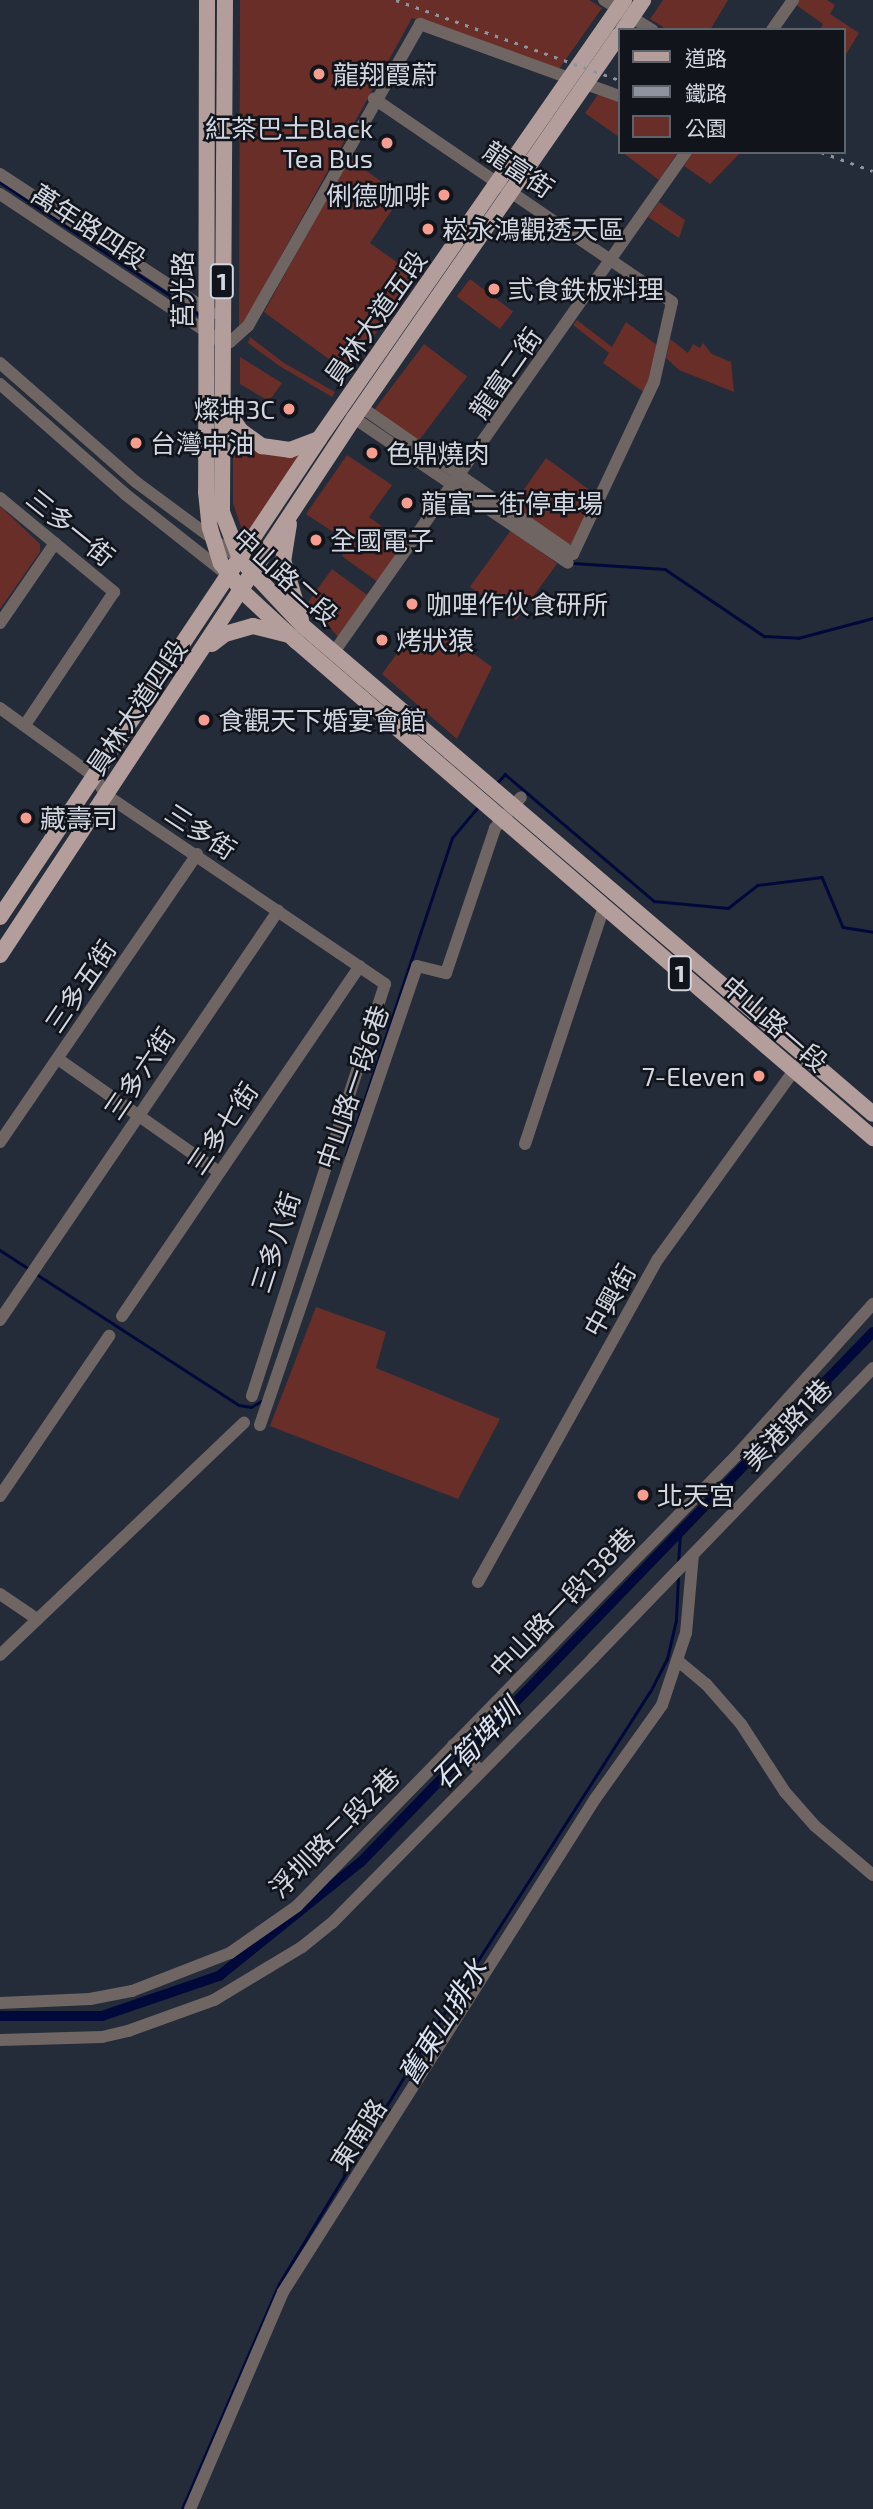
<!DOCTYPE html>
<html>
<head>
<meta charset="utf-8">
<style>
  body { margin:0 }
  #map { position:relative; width:873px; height:2509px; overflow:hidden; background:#242c3a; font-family:"Exo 2","Noto Sans TC",sans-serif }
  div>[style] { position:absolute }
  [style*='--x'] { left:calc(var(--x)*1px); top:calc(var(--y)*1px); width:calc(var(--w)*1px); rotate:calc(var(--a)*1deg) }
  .green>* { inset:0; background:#682e27; transform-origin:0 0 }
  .stream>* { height:2.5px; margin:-1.25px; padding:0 1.25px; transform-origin:1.25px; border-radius:1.25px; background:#000939 }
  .canal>* { height:10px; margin:-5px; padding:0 5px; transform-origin:5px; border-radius:5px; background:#000939 }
  .minor>* { height:12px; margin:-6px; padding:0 6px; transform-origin:6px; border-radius:6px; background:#6f6563 }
  .major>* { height:16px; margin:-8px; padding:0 8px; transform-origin:8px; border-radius:8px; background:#b39e9b }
  .rail>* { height:2.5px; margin-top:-1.25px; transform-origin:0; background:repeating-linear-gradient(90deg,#8e949f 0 3.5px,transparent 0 10.5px) }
  .dots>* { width:19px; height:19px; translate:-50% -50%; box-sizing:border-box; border:4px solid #11141b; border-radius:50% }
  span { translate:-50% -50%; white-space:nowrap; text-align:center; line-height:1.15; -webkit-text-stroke:5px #11141b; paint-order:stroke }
  .shield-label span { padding:2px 5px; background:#11141b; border:2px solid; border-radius:5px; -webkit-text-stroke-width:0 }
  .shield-label { font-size:24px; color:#d1d6e0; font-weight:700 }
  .poi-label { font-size:26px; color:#d1d6e0 }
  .left { translate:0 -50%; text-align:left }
  .right { translate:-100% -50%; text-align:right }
  .street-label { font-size:26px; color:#d1d6e0 }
  .water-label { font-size:28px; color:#dbe4f5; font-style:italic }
  .legend { position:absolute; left:618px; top:28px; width:228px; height:126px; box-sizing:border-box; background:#11141b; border:2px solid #5e626a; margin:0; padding:9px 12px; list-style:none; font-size:21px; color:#d1d6e0 }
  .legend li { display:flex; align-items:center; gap:14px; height:35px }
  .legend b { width:35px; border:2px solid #5e626a }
</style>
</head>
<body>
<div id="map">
  <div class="green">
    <i style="clip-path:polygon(240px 0,589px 0,602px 8px,559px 69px,412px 18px,239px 332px)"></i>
    <i style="clip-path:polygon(663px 0,728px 0,710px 30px,668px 30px,650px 19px)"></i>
    <i style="clip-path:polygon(798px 0,827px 0,835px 5px,830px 14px,859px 33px,843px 59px,843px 30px,820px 30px,823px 24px,795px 4px)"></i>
    <i style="clip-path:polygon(599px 93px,619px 100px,619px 137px,585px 113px)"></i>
    <i style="clip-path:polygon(622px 152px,678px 152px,659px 180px)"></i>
    <i style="clip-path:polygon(693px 152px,741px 152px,710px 184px,684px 166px)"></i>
    <i style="clip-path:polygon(349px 158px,401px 196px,370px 243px,416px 276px,348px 373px,264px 312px)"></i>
    <i style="clip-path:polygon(659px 202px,685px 220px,679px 238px,648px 217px)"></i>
    <i style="left:470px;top:279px;width:54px;height:22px;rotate:37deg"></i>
    <i style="clip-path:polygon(577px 320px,612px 347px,626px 322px,658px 346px,645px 393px,603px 363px,609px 353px,573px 325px)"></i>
    <i style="clip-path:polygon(250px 337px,284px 363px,335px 392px,332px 397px,278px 365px,248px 343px)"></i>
    <i style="clip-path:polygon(670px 339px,688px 353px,693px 344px,700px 348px,703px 343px,712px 354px,731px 362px,734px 392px,679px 370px,666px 358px)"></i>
    <i style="left:424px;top:344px;width:54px;height:84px;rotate:37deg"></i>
    <i style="clip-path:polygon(240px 357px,282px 383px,269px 401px,240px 384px)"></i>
    <i style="clip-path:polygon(233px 432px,303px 454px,245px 539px,233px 503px)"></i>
    <i style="clip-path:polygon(347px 455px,392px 485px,369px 517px,406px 544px,379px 583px,342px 556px,350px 543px,306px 514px)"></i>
    <i style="clip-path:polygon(546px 458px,598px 496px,571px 544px,563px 545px,511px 508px)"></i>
    <i style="clip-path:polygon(0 506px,40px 544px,40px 552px,0 609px)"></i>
    <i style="left:511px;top:530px;width:57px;height:70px;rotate:36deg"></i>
    <i style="clip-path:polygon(332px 569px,370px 597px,338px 637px,308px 602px)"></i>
    <i style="clip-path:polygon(440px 630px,492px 667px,457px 739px,382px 674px,409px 637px,426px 649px)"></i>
    <i style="clip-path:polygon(316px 1307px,386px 1332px,376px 1368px,500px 1419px,458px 1499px,270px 1426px)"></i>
  </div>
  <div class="stream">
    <i style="--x:0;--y:182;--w:242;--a:33.7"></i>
    <i style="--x:573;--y:563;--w:92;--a:3.7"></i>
    <i style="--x:665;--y:569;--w:120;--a:34.1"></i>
    <i style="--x:764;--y:636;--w:34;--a:3"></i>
    <i style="--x:798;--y:638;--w:78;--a:-14.9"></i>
    <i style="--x:497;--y:783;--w:12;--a:-48"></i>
    <i style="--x:505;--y:774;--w:196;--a:40.4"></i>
    <i style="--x:654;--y:901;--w:74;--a:5.4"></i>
    <i style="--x:728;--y:908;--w:37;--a:-38"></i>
    <i style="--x:757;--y:885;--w:65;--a:-7"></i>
    <i style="--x:822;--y:877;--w:54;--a:67.2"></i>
    <i style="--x:843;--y:927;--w:30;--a:9"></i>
    <i style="--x:346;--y:1155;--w:334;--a:-71.5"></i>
    <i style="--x:452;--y:838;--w:40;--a:-50"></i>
    <i style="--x:0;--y:1250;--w:35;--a:33"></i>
    <i style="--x:38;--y:1275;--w:239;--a:32.9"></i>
    <i style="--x:239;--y:1405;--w:12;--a:9"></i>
    <i style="--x:251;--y:1407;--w:14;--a:-30"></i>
    <i style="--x:678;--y:1563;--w:32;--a:-86"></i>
    <i style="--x:182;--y:2509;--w:245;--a:-66.7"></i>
    <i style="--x:279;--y:2284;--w:259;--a:-58.9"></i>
    <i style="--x:413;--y:2062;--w:439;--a:-57.4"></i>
    <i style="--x:650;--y:1692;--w:37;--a:-63"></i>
    <i style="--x:667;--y:1659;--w:40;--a:-77"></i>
    <i style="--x:676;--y:1620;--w:43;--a:-87.3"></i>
  </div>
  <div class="canal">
    <i style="--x:0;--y:2016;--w:102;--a:0"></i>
    <i style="--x:102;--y:2016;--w:124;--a:-18.9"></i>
    <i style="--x:219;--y:1976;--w:182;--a:-38.8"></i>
    <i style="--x:361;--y:1862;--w:737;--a:-45.99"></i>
  </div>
  <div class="minor">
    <i style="--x:604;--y:0;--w:57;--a:32"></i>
    <i style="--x:772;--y:30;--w:37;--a:-55"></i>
    <i style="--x:586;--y:84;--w:35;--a:20"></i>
    <i style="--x:0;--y:174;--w:254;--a:33.3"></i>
    <i style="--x:0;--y:194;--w:267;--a:33.7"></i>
    <i style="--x:222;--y:342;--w:8;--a:0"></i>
    <i style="--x:230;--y:342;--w:24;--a:-42"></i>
    <i style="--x:248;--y:326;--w:348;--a:-60.3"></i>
    <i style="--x:420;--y:24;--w:158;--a:19.9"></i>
    <i style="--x:0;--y:363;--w:181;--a:41.2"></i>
    <i style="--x:136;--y:482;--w:129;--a:36.5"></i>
    <i style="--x:0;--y:384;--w:167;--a:41.3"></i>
    <i style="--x:125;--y:494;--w:127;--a:38.3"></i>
    <i style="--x:361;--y:407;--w:258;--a:34.7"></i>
    <i style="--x:573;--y:554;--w:190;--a:-64.8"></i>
    <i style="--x:654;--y:382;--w:82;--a:-77.3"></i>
    <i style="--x:672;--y:302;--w:361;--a:-145.7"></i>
    <i style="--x:354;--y:418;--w:258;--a:34.1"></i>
    <i style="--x:0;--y:498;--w:148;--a:39.5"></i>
    <i style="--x:114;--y:592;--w:160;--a:123.8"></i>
    <i style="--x:0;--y:623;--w:97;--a:-55.5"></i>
    <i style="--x:334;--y:652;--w:611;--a:-54.85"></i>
    <i style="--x:0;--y:708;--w:117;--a:36"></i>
    <i style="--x:95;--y:777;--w:21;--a:59"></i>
    <i style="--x:106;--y:795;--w:337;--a:34.1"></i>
    <i style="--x:385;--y:984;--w:433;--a:107.9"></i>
    <i style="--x:58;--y:1059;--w:197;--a:35.1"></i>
    <i style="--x:0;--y:1142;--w:349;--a:-55.6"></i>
    <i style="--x:525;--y:1144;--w:250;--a:-71.6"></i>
    <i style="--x:122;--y:1316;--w:423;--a:-55.8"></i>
    <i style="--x:0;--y:1320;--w:495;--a:-55.8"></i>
    <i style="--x:260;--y:1425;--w:485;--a:-71.1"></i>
    <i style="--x:417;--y:966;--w:30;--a:14"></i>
    <i style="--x:446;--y:973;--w:153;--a:-71.3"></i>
    <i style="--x:495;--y:828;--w:40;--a:-50"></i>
    <i style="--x:0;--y:1496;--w:194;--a:-55.7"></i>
    <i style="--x:478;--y:1582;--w:370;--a:-60.9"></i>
    <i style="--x:658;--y:1259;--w:239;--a:-54.2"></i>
    <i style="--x:0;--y:1594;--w:45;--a:34"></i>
    <i style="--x:0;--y:1655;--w:337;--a:-43.6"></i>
    <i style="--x:677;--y:1660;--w:38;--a:40"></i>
    <i style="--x:706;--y:1684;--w:53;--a:48.8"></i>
    <i style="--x:741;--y:1724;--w:81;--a:57.1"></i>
    <i style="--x:785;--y:1792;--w:45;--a:48.6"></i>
    <i style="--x:815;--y:1826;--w:76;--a:40.2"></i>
    <i style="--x:453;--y:1745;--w:37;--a:43"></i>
    <i style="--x:0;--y:2003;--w:90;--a:-2.5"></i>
    <i style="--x:90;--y:1999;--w:43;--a:-10.8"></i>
    <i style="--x:132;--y:1991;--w:105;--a:-21.2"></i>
    <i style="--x:230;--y:1953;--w:82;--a:-35"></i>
    <i style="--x:297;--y:1906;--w:629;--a:-45.71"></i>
    <i style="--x:736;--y:1456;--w:205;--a:-48"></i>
    <i style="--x:0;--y:2040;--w:102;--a:-1.7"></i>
    <i style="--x:102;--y:2037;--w:27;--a:-13"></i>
    <i style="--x:128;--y:2031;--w:91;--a:-19.8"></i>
    <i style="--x:214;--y:2000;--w:103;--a:-31.1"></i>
    <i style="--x:302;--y:1947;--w:38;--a:-39"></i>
    <i style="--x:332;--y:1923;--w:372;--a:-45.4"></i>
    <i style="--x:593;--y:1658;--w:403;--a:-46"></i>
    <i style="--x:190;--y:2509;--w:236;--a:-66.8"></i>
    <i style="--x:283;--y:2292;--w:583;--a:-57.67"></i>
    <i style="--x:595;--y:1799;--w:115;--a:-54.5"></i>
    <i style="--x:662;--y:1705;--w:76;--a:-71.6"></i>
    <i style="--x:686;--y:1633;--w:78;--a:-84.9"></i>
  </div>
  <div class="major">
    <i style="--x:207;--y:0;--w:492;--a:90.1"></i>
    <i style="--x:206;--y:492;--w:36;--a:84"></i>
    <i style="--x:210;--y:528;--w:37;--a:73"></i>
    <i style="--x:221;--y:563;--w:35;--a:53"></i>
    <i style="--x:242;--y:591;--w:74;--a:42.8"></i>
    <i style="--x:296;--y:641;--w:762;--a:40.74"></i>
    <i style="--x:225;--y:0;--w:512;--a:90.34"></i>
    <i style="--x:222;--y:512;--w:50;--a:69"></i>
    <i style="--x:240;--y:559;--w:92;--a:46.8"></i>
    <i style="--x:303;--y:626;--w:750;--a:40.57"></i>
    <i style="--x:623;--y:30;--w:36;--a:-56"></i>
    <i style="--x:222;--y:404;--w:33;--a:55"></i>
    <i style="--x:241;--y:431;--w:26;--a:36"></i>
    <i style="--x:262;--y:446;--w:28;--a:8"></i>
    <i style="--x:290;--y:450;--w:31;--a:-21"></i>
    <i style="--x:289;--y:524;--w:36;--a:99"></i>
    <i style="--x:283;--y:560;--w:63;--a:73.3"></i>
    <i style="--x:212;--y:644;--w:16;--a:-38"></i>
    <i style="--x:225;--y:634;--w:29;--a:-16"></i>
    <i style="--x:253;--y:626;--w:36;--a:14"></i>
    <i style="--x:0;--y:917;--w:575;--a:-56.28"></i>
    <i style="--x:319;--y:439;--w:535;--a:-55.21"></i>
    <i style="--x:0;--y:955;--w:643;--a:-56.61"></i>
    <i style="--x:354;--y:418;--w:466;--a:-55.3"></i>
  </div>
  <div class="rail">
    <i style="--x:396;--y:0;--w:237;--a:19.7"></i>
    <i style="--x:821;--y:152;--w:55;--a:20.1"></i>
  </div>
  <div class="dots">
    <i style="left:319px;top:74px;background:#f59d8f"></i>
    <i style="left:387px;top:143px;background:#f59d8f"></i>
    <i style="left:444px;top:195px;background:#f59d8f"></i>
    <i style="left:428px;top:229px;background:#f59d8f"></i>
    <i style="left:494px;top:289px;background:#f59d8f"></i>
    <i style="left:289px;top:409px;background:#f59d8f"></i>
    <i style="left:136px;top:443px;background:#f59d8f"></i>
    <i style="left:372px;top:453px;background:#f59d8f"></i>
    <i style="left:407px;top:503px;background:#f59d8f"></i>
    <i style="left:316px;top:540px;background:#f59d8f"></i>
    <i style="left:412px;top:604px;background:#f59d8f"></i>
    <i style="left:382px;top:640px;background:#f59d8f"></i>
    <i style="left:204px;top:720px;background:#f59d8f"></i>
    <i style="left:26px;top:818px;background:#f59d8f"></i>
    <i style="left:759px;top:1076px;background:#f59d8f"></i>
    <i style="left:643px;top:1495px;background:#f59d8f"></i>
  </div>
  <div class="shield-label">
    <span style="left:222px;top:281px">1</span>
    <span style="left:680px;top:973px">1</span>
  </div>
  <div class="poi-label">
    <span class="left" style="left:333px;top:74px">龍翔霞蔚</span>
    <span class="right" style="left:373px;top:143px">紅茶巴士Black<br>Tea Bus</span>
    <span class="right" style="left:430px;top:195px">俐德咖啡</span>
    <span class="left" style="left:442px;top:229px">崧永鴻觀透天區</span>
    <span class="left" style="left:508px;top:289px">弎食鉄板料理</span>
    <span class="right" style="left:275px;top:409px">燦坤3C</span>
    <span class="left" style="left:150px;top:443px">台灣中油</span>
    <span class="left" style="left:386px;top:453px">色鼎燒肉</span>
    <span class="left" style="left:421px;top:503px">龍富二街停車場</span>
    <span class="left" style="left:330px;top:540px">全國電子</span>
    <span class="left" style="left:426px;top:604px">咖哩作伙食研所</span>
    <span class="left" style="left:396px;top:640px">烤狀猿</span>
    <span class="left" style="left:218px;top:720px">食觀天下婚宴會館</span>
    <span class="left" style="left:40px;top:818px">藏壽司</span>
    <span class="right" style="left:745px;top:1076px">7-Eleven</span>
    <span class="left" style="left:657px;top:1495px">北天宮</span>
  </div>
  <div class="street-label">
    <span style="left:519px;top:169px;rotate:34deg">龍富街</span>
    <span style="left:89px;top:226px;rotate:33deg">萬年路四段</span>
    <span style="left:182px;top:290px;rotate:-90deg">莒光路</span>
    <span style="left:375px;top:317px;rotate:-55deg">員林大道五段</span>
    <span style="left:505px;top:373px;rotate:-55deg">龍富二街</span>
    <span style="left:71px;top:527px;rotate:39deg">三多一街</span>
    <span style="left:286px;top:576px;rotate:42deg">中山路二段</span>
    <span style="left:136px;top:707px;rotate:-56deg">員林大道四段</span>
    <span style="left:201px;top:831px;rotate:33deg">三多街</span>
    <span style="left:80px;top:986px;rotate:-56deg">三多五街</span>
    <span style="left:775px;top:1023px;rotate:41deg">中山路一段</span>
    <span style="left:139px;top:1073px;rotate:-56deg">三多六街</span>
    <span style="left:352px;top:1087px;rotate:-71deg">中山路一段6巷</span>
    <span style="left:222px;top:1128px;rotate:-56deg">三多七街</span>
    <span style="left:275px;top:1242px;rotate:-72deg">三多八街</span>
    <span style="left:609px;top:1300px;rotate:-61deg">中興街</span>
    <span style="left:787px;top:1424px;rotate:-46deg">美港路1巷</span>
    <span style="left:562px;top:1602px;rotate:-46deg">中山路一段138巷</span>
    <span style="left:334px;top:1832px;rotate:-45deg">浮圳路二段2巷</span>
    <span style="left:358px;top:2134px;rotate:-57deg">東南路</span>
  </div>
  <div class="water-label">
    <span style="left:475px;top:1743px;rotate:-46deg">石筍埤圳</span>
    <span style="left:442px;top:2021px;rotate:-58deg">舊東山排水</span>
  </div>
  <ul class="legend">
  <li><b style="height:9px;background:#b39e9b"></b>道路</li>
  <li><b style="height:9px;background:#8e949f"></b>鐵路</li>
  <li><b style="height:19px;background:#682e27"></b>公園</li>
  </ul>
</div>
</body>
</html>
